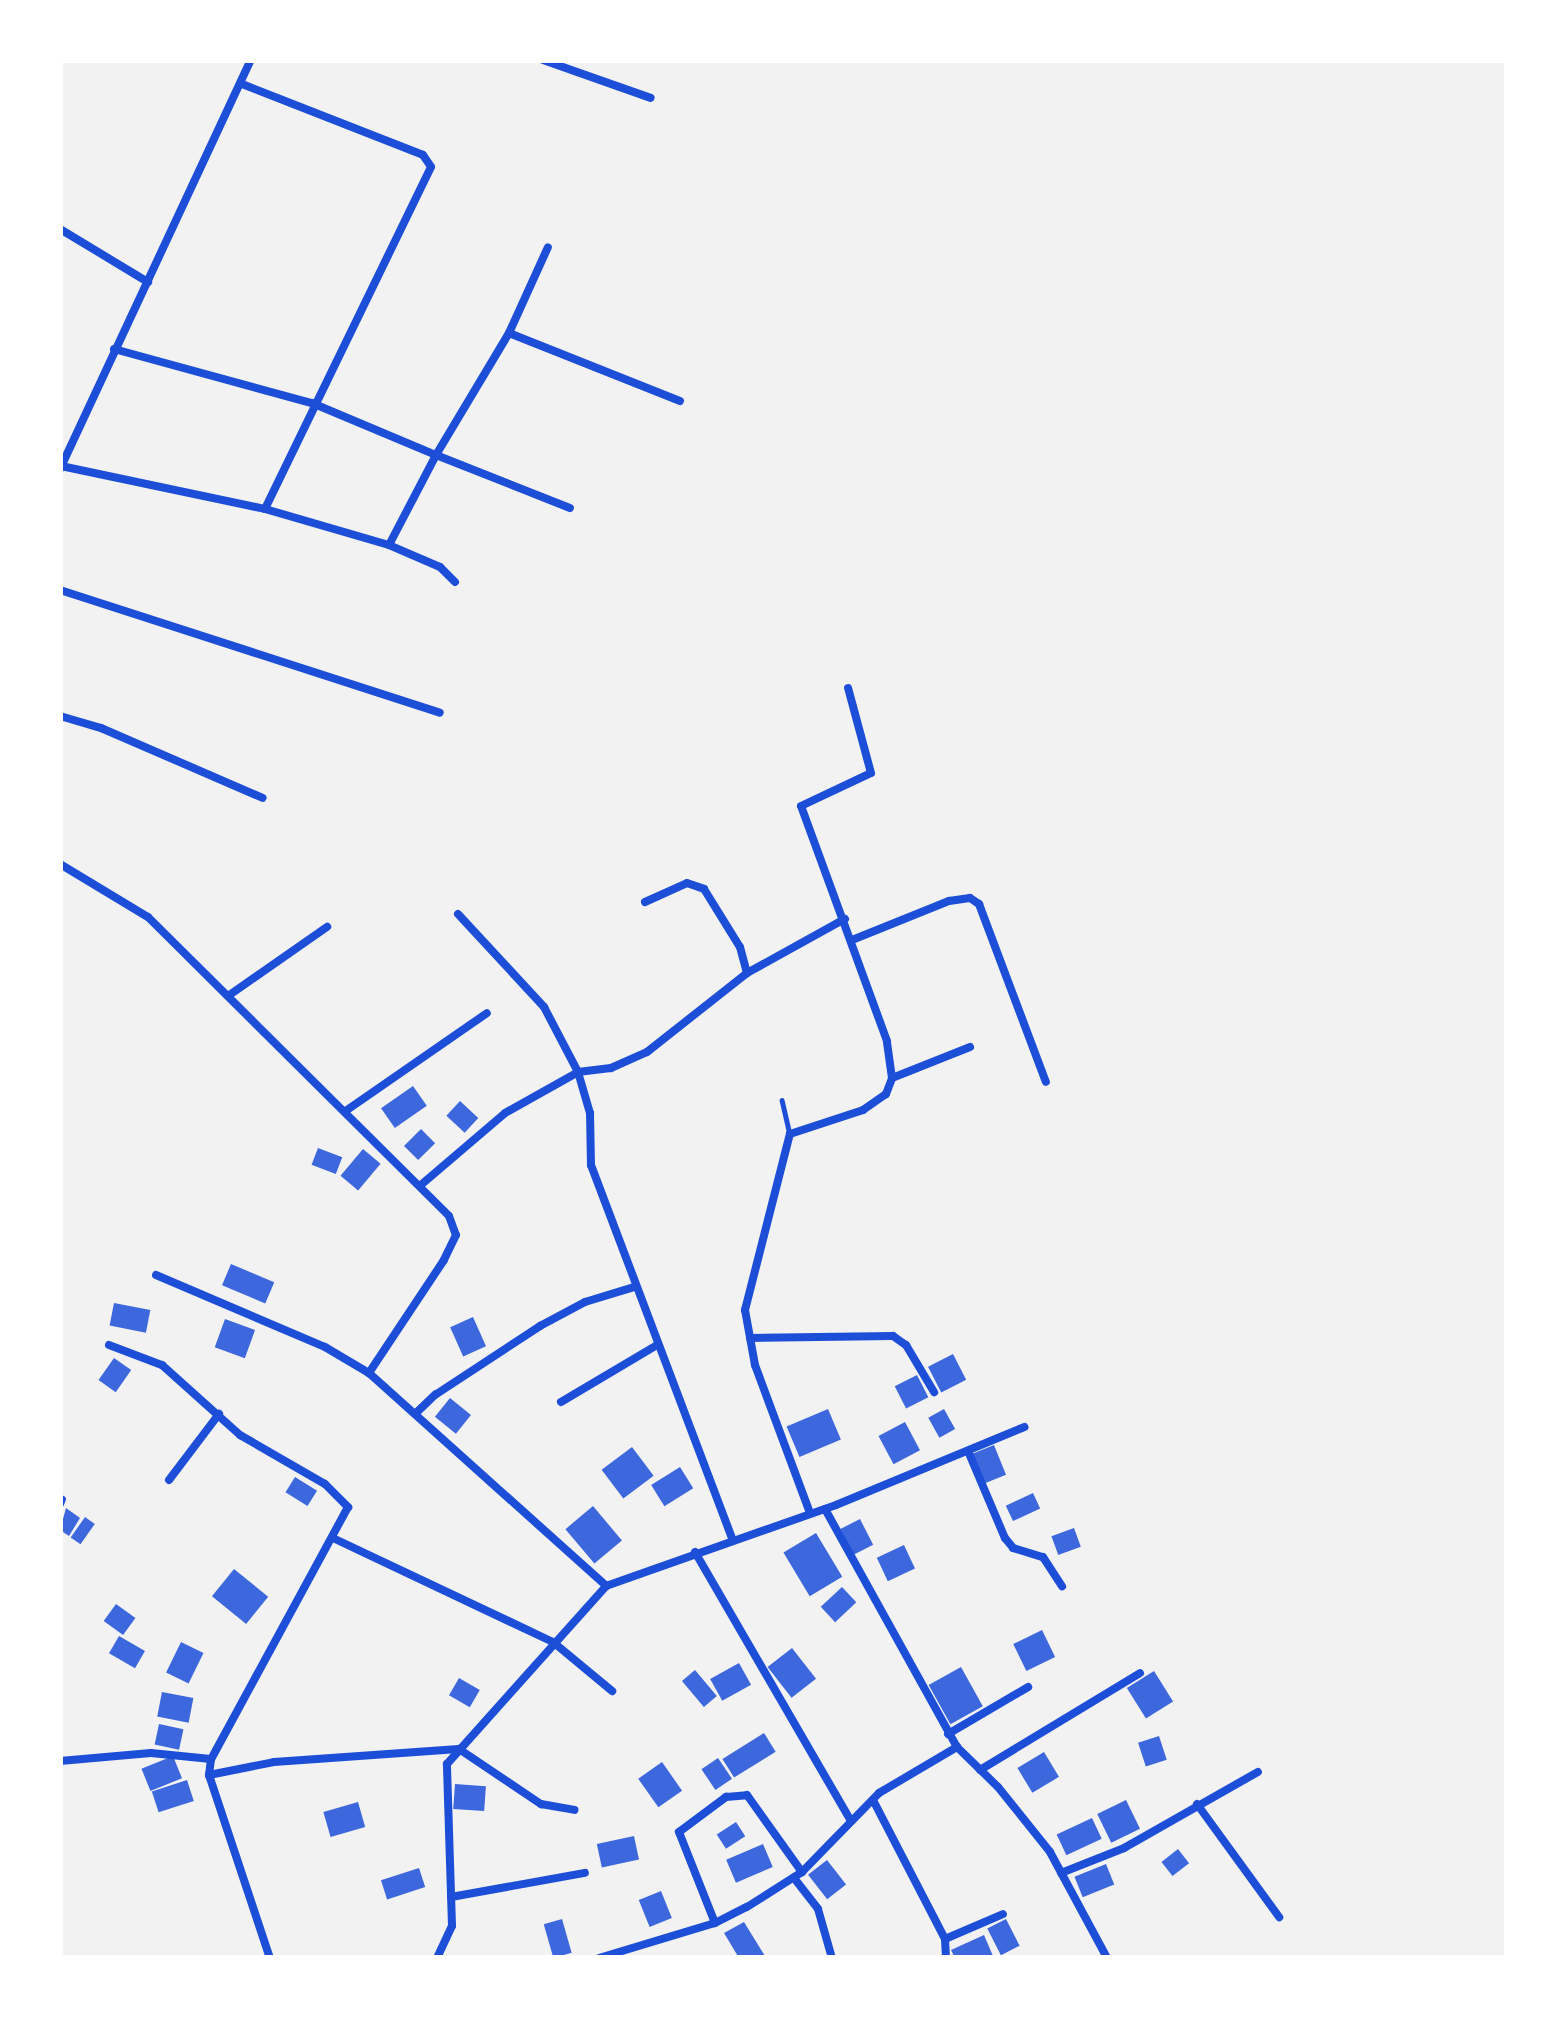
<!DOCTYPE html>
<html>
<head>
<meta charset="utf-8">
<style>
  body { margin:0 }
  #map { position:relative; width:1567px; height:2018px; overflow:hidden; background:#f2f2f2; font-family:Quicksand,sans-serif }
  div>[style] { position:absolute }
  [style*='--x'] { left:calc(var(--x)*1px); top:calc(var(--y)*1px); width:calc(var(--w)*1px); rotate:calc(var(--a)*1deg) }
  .building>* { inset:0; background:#3d67dc; transform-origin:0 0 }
  .service>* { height:4.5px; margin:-2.25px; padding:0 2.25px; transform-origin:2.25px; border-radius:2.25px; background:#1d4ed8 }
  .minor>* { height:8px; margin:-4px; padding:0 4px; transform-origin:4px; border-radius:4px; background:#1d4ed8 }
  span { translate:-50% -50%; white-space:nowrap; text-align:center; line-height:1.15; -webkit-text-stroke:10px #fff; paint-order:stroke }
  .frame { position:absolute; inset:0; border:63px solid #fff; pointer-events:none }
</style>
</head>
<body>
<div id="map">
  <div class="building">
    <i style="left:413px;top:1086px;width:24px;height:39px;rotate:55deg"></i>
    <i style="left:460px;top:1101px;width:25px;height:20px;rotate:43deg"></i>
    <i style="left:421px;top:1129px;width:20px;height:24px;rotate:45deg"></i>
    <i style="left:318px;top:1148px;width:26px;height:18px;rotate:21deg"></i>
    <i style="left:363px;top:1149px;width:23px;height:35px;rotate:40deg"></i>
    <i style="left:231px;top:1264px;width:47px;height:23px;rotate:23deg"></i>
    <i style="left:114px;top:1303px;width:37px;height:23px;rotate:11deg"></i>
    <i style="left:473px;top:1317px;width:32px;height:25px;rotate:66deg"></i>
    <i style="left:225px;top:1319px;width:32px;height:30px;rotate:20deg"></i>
    <i style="left:953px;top:1354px;width:29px;height:28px;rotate:63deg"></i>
    <i style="left:114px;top:1358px;width:21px;height:27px;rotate:35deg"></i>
    <i style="left:917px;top:1375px;width:25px;height:25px;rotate:63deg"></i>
    <i style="left:450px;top:1398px;width:27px;height:24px;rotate:39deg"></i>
    <i style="left:828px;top:1409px;width:33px;height:45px;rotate:67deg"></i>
    <i style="left:944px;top:1409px;width:23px;height:18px;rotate:61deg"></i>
    <i style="left:905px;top:1422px;width:32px;height:30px;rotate:62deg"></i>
    <i style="left:994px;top:1445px;width:32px;height:24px;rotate:68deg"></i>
    <i style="left:632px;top:1447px;width:36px;height:38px;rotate:53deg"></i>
    <i style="left:680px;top:1467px;width:25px;height:34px;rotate:58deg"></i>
    <i style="left:295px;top:1477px;width:26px;height:18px;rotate:32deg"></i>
    <i style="left:1033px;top:1493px;width:17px;height:30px;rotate:65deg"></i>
    <i style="left:593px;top:1506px;width:45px;height:36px;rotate:50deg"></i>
    <i style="clip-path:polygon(66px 1508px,80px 1518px,69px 1536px,60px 1530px)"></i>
    <i style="left:85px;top:1517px;width:12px;height:25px;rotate:35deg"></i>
    <i style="left:860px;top:1519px;width:29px;height:22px;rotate:63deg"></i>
    <i style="left:1074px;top:1528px;width:20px;height:24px;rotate:70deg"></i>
    <i style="left:816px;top:1533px;width:51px;height:38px;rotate:59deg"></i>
    <i style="left:904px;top:1545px;width:26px;height:30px;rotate:65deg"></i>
    <i style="left:234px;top:1569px;width:44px;height:35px;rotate:39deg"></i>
    <i style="left:842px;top:1587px;width:21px;height:29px;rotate:47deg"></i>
    <i style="left:116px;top:1604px;width:24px;height:21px;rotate:36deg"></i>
    <i style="left:1042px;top:1630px;width:30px;height:32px;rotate:64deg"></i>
    <i style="left:119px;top:1636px;width:30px;height:20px;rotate:30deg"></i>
    <i style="left:181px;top:1642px;width:25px;height:34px;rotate:26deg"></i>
    <i style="left:792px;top:1648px;width:39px;height:31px;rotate:52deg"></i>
    <i style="left:739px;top:1663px;width:25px;height:33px;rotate:61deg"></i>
    <i style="left:961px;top:1667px;width:45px;height:37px;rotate:61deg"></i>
    <i style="left:695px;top:1670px;width:34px;height:17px;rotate:50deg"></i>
    <i style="left:1154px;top:1671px;width:36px;height:32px;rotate:58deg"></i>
    <i style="left:459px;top:1678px;width:24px;height:20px;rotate:30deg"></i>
    <i style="left:162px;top:1692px;width:32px;height:25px;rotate:11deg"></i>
    <i style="left:159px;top:1724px;width:25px;height:21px;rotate:12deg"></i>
    <i style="left:764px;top:1733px;width:22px;height:49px;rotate:58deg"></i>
    <i style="left:1159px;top:1736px;width:25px;height:22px;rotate:72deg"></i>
    <i style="left:1044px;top:1752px;width:29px;height:31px;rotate:59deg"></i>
    <i style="left:173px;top:1756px;width:24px;height:34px;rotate:68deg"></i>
    <i style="left:718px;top:1758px;width:25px;height:20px;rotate:56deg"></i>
    <i style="left:662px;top:1762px;width:35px;height:29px;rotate:55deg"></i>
    <i style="left:187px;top:1780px;width:22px;height:37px;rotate:72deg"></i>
    <i style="left:455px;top:1784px;width:31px;height:25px;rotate:4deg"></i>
    <i style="left:1126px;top:1800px;width:32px;height:32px;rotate:64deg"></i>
    <i style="left:358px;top:1802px;width:26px;height:36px;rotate:74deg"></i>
    <i style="left:1092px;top:1818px;width:23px;height:39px;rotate:65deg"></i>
    <i style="left:736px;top:1822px;width:17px;height:23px;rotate:57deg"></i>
    <i style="left:634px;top:1836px;width:24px;height:38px;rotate:78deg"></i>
    <i style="left:763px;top:1844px;width:25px;height:40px;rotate:67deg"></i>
    <i style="left:1178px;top:1849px;width:18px;height:21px;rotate:52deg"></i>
    <i style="left:827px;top:1860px;width:31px;height:24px;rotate:52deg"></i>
    <i style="left:1106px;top:1864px;width:22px;height:34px;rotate:68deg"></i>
    <i style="left:419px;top:1868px;width:20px;height:40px;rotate:72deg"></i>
    <i style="left:661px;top:1891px;width:29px;height:24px;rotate:68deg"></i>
    <i style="left:562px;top:1919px;width:35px;height:19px;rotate:74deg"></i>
    <i style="left:1006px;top:1919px;width:30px;height:21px;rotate:63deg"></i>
    <i style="clip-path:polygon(744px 1922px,765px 1956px,760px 1958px,739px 1958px,724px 1933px)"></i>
    <i style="clip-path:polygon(984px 1935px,993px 1956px,955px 1958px,951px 1950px)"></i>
  </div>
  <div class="service">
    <i style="--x:782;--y:1100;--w:35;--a:77"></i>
  </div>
  <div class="minor">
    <i style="--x:543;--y:60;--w:114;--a:19.4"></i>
    <i style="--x:242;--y:84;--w:194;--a:21.4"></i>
    <i style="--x:423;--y:155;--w:14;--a:56"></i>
    <i style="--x:431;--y:167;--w:380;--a:115.9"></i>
    <i style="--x:60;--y:229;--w:103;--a:31.1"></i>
    <i style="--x:509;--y:333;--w:184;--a:21.7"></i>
    <i style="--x:114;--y:349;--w:205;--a:15.3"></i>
    <i style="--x:312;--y:403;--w:134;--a:22.8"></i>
    <i style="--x:436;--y:455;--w:142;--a:-59.1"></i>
    <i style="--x:509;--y:333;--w:94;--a:-65.6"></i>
    <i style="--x:61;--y:466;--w:208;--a:11.9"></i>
    <i style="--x:265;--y:509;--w:129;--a:16.2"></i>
    <i style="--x:60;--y:469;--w:451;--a:-65"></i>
    <i style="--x:455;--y:582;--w:21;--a:-135"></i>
    <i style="--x:440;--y:567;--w:56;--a:-156.7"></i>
    <i style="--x:389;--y:545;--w:102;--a:-62.4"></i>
    <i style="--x:436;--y:455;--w:144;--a:21.6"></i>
    <i style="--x:60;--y:590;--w:399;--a:17.9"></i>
    <i style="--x:60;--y:716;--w:43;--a:16.3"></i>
    <i style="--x:101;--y:728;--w:176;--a:23.4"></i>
    <i style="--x:60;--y:864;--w:103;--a:31.1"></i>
    <i style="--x:148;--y:917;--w:424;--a:44.8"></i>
    <i style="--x:449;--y:1216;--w:20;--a:70"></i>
    <i style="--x:456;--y:1235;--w:28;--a:116"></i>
    <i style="--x:444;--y:1260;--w:136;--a:123.6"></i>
    <i style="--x:645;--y:902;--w:46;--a:-24.3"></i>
    <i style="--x:687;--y:883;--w:18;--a:19"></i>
    <i style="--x:704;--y:889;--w:68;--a:58.2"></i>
    <i style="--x:740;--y:947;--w:27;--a:75"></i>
    <i style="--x:458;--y:914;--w:127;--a:47.2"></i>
    <i style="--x:544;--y:1007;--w:73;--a:62.4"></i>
    <i style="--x:578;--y:1072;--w:43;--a:73.7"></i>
    <i style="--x:590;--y:1113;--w:52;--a:88.9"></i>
    <i style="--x:591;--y:1165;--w:399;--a:69.3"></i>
    <i style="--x:852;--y:940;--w:105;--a:-21.9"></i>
    <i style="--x:949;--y:901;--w:21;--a:-8"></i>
    <i style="--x:970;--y:898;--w:11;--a:34"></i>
    <i style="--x:979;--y:904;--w:190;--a:69.4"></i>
    <i style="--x:228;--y:996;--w:121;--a:-34.9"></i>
    <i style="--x:892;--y:1078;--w:84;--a:-21.7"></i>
    <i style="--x:347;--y:1110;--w:170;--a:-34.7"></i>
    <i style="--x:422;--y:1184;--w:109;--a:-40.5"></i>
    <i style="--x:505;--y:1113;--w:84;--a:-29.3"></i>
    <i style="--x:578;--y:1072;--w:33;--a:-7"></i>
    <i style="--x:611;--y:1068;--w:39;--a:-24"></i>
    <i style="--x:647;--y:1052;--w:127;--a:-38.3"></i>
    <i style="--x:747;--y:973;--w:112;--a:-28.9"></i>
    <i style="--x:156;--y:1275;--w:184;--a:23.1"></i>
    <i style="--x:325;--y:1347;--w:51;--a:30.6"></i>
    <i style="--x:369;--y:1373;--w:319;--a:41.9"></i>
    <i style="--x:750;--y:1338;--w:143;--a:-0.8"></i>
    <i style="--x:893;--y:1336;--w:16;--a:35"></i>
    <i style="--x:906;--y:1345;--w:55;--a:59.2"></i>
    <i style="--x:109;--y:1345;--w:57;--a:20.7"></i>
    <i style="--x:162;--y:1365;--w:105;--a:41.9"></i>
    <i style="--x:240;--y:1435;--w:98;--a:30"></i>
    <i style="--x:325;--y:1484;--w:33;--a:45"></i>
    <i style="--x:348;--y:1507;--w:287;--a:118.5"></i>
    <i style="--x:211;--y:1759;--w:16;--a:97"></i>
    <i style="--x:209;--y:1775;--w:193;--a:71.6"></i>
    <i style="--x:561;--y:1402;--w:112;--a:-30.7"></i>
    <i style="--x:415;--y:1414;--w:28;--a:-44"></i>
    <i style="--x:435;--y:1395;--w:126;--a:-33.3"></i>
    <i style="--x:540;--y:1326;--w:51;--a:-28.1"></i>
    <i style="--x:585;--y:1302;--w:51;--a:-17"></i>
    <i style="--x:968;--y:1451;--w:95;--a:67"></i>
    <i style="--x:1005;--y:1538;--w:13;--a:51"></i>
    <i style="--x:1013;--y:1548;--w:31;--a:17"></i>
    <i style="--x:1043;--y:1557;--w:35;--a:57"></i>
    <i style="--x:169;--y:1480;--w:83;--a:-52.9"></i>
    <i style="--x:60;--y:1504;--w:5;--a:-68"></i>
    <i style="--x:825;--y:1509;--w:272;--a:61"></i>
    <i style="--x:810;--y:1513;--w:158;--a:-110.4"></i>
    <i style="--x:755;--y:1365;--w:56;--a:-100.3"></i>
    <i style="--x:745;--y:1310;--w:182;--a:-75.7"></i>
    <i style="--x:790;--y:1134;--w:77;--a:-18.2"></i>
    <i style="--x:863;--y:1110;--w:28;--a:-35"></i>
    <i style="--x:886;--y:1094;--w:17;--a:-69"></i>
    <i style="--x:892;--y:1078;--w:37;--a:-98"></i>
    <i style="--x:887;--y:1041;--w:250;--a:-110.1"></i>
    <i style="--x:801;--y:806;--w:77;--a:-25.2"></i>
    <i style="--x:871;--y:773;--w:88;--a:-105.1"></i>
    <i style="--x:335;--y:1539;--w:241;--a:25.3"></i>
    <i style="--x:553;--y:1642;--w:77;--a:39.7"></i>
    <i style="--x:695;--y:1552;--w:311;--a:59.9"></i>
    <i style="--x:948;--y:1734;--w:93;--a:-30.4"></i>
    <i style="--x:60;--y:1761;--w:91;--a:-5"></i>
    <i style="--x:151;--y:1753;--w:60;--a:5.7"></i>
    <i style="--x:980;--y:1770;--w:187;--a:-31.2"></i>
    <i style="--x:209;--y:1775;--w:66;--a:-11.3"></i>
    <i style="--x:274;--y:1762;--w:185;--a:-4"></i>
    <i style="--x:459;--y:1749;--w:99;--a:33.9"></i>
    <i style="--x:541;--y:1804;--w:34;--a:10"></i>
    <i style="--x:873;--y:1800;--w:157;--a:62.6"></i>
    <i style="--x:945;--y:1939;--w:19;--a:87"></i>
    <i style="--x:1197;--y:1804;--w:140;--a:54"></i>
    <i style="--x:1061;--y:1873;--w:68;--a:-21.6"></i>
    <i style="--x:1124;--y:1848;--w:154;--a:-29.6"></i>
    <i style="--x:794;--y:1878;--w:39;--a:52"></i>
    <i style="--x:818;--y:1909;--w:51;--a:74.1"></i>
    <i style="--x:451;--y:1897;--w:136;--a:-10.2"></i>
    <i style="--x:715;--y:1923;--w:98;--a:-111.6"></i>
    <i style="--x:679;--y:1832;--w:59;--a:-36.7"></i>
    <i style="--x:726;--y:1797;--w:21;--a:-5"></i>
    <i style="--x:747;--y:1795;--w:95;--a:54.5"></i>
    <i style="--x:945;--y:1939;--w:63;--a:-23.3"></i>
    <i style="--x:437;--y:1958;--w:35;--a:-65"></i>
    <i style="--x:452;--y:1926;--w:162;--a:-91.8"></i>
    <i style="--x:447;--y:1764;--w:239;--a:-48.2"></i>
    <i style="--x:606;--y:1586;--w:244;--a:-19.4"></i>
    <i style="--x:836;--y:1505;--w:204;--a:-22.5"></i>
    <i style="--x:599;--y:1958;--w:121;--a:-16.8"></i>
    <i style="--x:715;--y:1923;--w:36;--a:-27"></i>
    <i style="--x:747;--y:1907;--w:65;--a:-32.5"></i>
    <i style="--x:802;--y:1872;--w:110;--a:-45.7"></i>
    <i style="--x:879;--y:1793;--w:91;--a:-30.5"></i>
    <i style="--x:957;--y:1747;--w:57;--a:44.3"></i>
    <i style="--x:998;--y:1787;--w:83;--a:51.3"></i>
    <i style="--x:1050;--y:1852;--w:120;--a:61.7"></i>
  </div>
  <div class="frame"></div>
</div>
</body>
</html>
